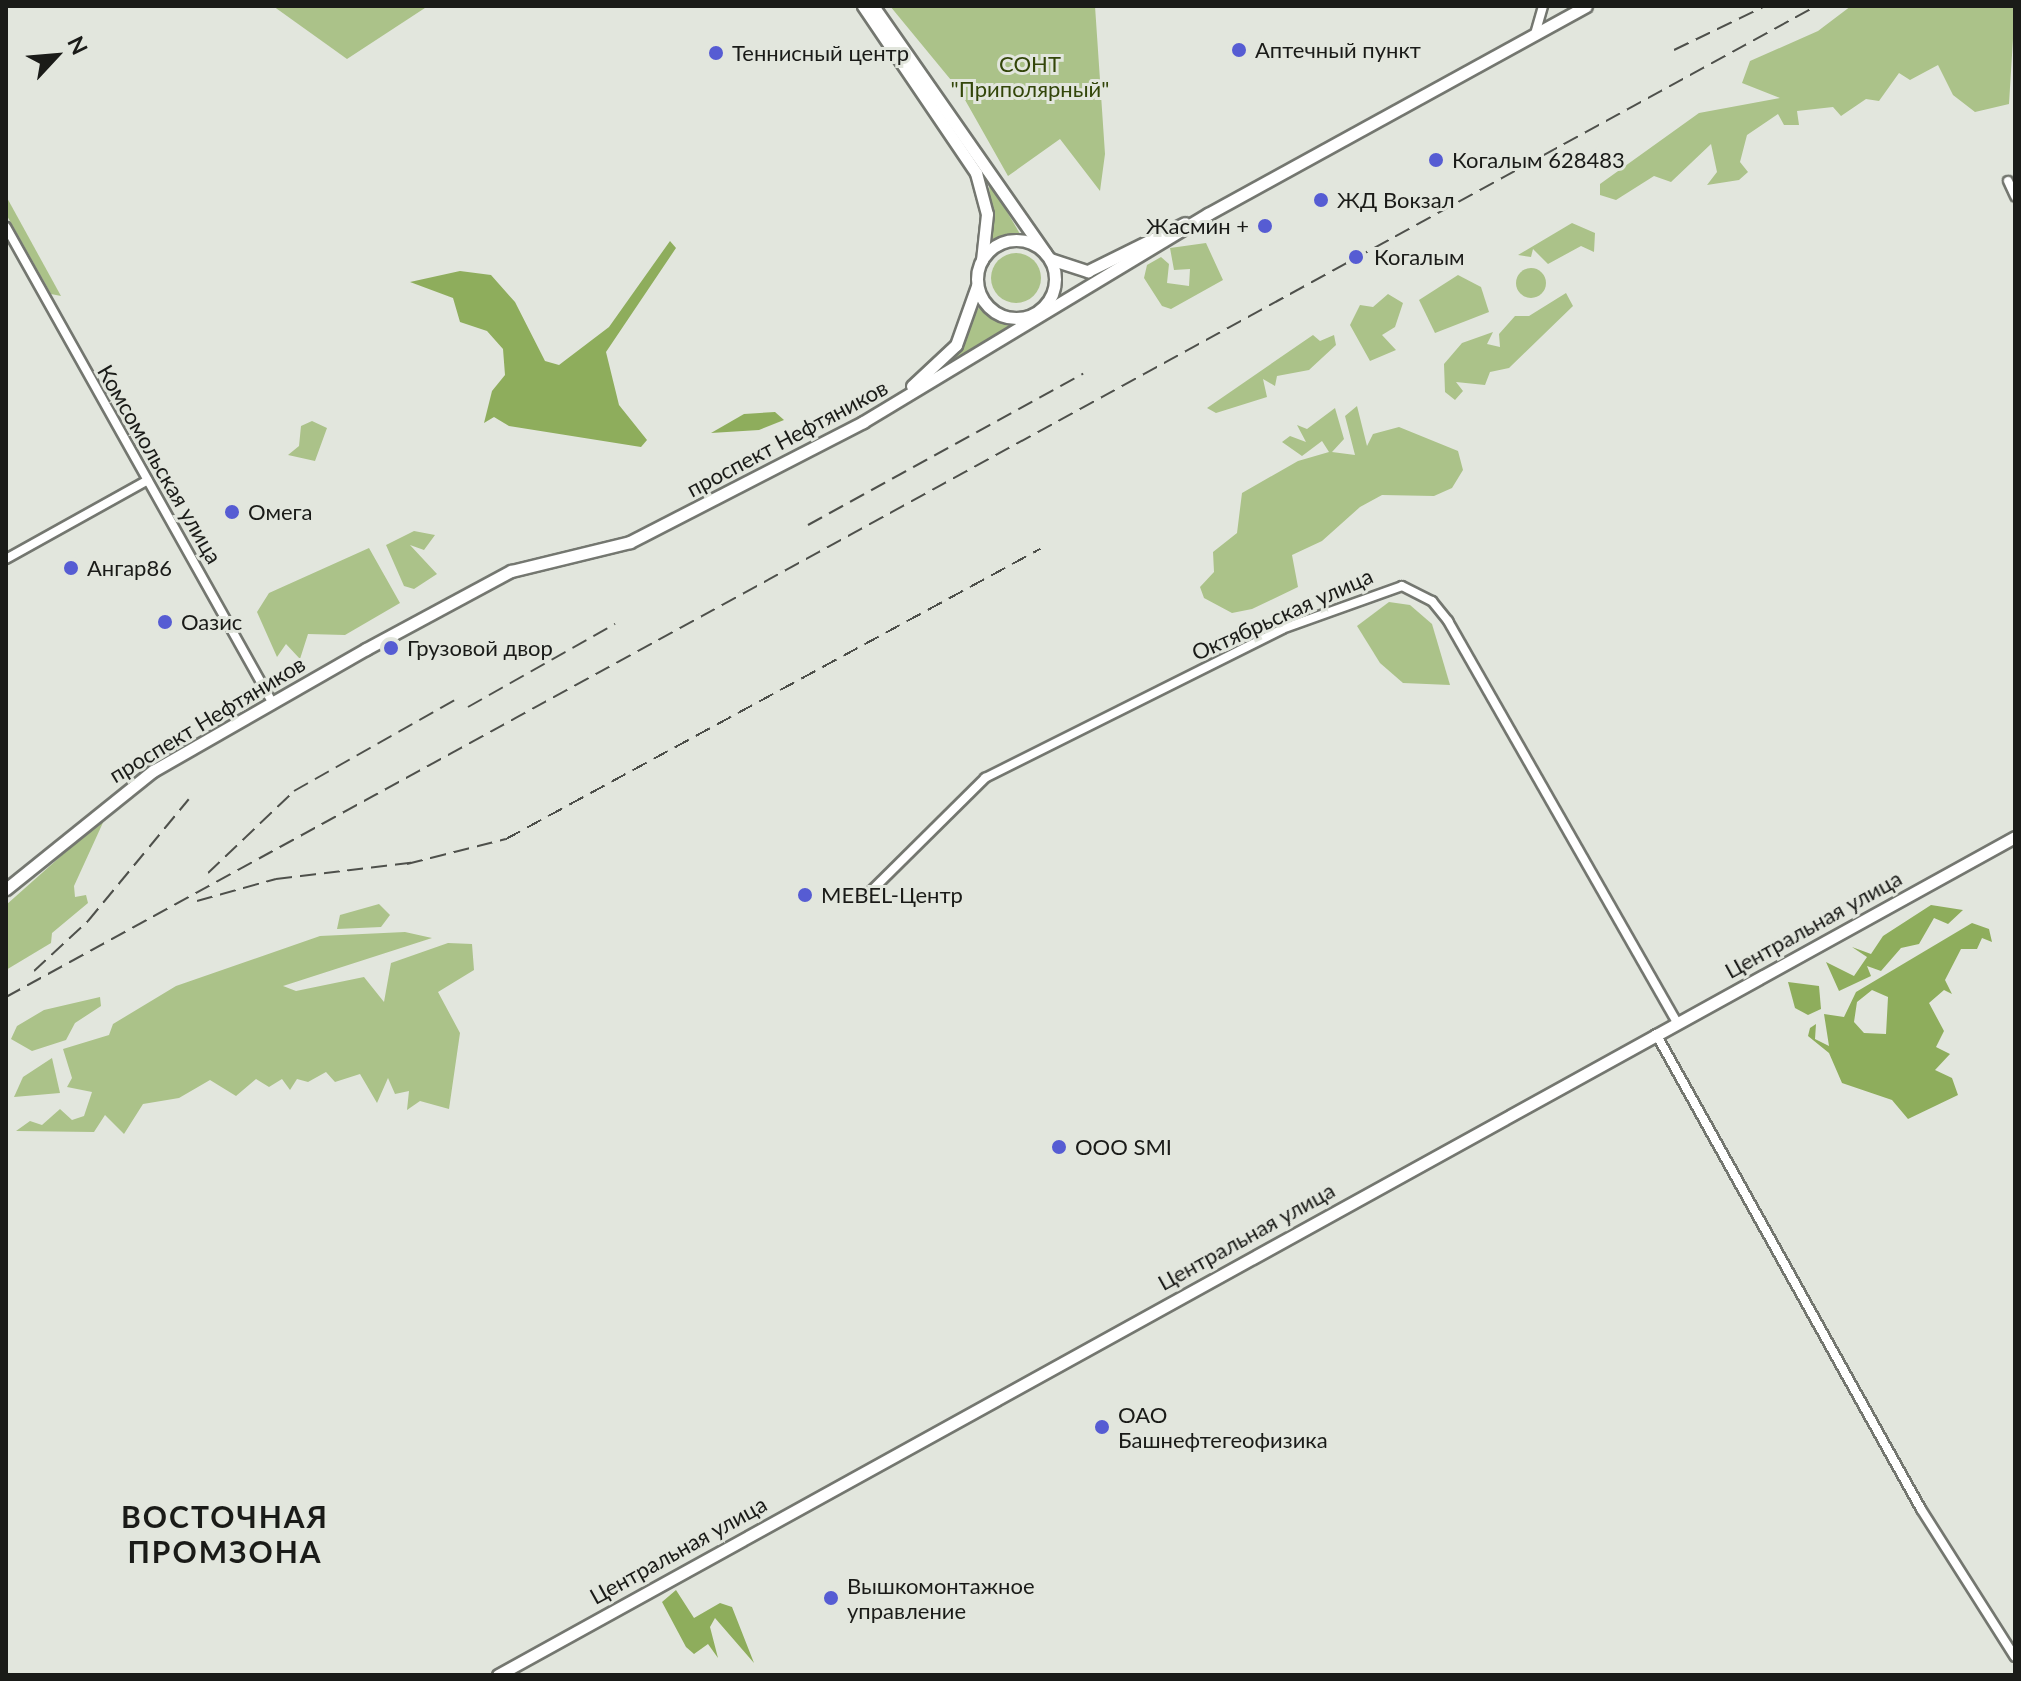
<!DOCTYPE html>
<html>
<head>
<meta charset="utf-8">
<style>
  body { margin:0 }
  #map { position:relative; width:2021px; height:1681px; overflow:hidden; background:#e2e6dd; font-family:Lato,sans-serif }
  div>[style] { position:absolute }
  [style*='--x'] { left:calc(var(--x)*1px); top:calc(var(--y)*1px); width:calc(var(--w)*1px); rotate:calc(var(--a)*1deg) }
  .green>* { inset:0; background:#abc289 }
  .round { border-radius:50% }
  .water>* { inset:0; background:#8ead5c }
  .roads { filter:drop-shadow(2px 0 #747770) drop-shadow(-2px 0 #747770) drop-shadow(0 2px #747770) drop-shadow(0 -2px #747770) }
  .street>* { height:8px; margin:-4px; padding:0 4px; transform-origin:4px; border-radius:4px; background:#fff }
  .secondary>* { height:11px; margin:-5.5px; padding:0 5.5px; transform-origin:5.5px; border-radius:5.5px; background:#fff }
  .secondary>.ring { margin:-5.5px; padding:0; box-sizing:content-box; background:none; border:11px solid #fff; border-radius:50% }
  .rail>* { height:2px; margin-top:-1px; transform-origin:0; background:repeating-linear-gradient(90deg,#4e504b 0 16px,transparent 0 24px) }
  .dots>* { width:22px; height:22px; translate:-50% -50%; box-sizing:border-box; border:4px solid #e2e6dd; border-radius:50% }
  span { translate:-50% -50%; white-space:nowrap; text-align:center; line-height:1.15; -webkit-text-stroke:6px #e2e6dd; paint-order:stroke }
  .poi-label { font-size:22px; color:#1a1b18 }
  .left { translate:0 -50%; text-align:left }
  .right { translate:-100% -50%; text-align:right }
  .park-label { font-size:22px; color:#33460a }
  .street-label { font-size:22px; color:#1a1b18 }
  .district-label { font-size:30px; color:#1a1b18; font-weight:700; letter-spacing:2px }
  .frame { position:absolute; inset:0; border:8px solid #1a1b18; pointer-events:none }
  .north { position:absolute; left:16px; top:16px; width:80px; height:80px; -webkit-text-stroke:6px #e2e6dd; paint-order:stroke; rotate:64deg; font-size:22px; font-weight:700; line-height:32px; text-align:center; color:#1a1b18 }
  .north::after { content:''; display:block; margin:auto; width:28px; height:36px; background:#1a1b18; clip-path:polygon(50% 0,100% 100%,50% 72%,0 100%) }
</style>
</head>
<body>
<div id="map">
  <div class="green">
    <i style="clip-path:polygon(273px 6px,428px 6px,347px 59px)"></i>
    <i style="clip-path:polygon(890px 6px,1095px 6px,1105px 154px,1100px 191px,1060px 139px,1008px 176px,960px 91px)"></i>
    <i style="clip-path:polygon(1851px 6px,2015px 6px,2009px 104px,1975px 112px,1953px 95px,1938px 65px,1910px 80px,1899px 73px,1879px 101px,1866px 99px,1841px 116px,1833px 107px,1797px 111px,1799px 125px,1784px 125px,1778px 114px,1747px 135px,1740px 162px,1748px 172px,1739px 180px,1707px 185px,1717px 172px,1711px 144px,1671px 182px,1654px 176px,1616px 200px,1600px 195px,1600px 184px,1699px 113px,1780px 98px,1742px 83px,1750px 61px,1818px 31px)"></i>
    <i style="clip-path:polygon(989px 185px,992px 186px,1020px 234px,993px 239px)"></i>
    <i style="clip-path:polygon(6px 196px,61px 296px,51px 294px,6px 214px)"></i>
    <i style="clip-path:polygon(1572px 223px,1595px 233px,1594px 252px,1581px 246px,1548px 264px,1533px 249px,1531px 257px,1518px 255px)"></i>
    <i style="clip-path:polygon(1206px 243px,1223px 280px,1171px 309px,1162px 306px,1144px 278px,1147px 265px,1161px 257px,1169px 264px,1167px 283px,1189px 286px,1190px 269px,1174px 270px,1170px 248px)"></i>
    <i class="round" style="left:991px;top:253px;width:50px;height:50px"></i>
    <i class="round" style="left:1516px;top:268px;width:30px;height:30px"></i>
    <i style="clip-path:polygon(1458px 275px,1481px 287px,1489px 312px,1435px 333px,1419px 300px)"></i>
    <i style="clip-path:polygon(1566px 293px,1573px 306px,1509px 368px,1490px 372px,1485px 385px,1456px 382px,1463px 391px,1455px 400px,1445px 392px,1444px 364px,1462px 343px,1493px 332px,1487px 344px,1500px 347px,1499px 334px,1515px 316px,1529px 316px)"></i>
    <i style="clip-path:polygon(1388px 294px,1403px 303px,1395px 327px,1382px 335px,1396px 350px,1370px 361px,1350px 325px,1360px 305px,1373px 307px)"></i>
    <i style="clip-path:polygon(980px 305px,1014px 324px,955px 360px,954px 356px)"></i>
    <i style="clip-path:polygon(1313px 335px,1320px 341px,1334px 335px,1336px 345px,1309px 370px,1277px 376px,1275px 386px,1263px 379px,1267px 397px,1216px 413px,1207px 408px)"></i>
    <i style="clip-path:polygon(1357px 406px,1367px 446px,1373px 434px,1399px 427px,1458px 451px,1463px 470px,1452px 488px,1434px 496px,1382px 495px,1360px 507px,1322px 541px,1292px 555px,1298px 587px,1252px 609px,1232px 613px,1204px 598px,1200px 587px,1214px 572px,1213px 552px,1237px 533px,1242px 493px,1298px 461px,1329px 452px,1322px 441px,1302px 456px,1282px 442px,1290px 436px,1306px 442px,1297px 425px,1307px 429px,1335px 408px,1344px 439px,1332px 452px,1355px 455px,1345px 416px)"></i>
    <i style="clip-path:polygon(312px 421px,327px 428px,315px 461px,288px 455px,299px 446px,301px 426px)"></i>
    <i style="clip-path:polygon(414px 531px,435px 535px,424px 550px,410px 545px,437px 574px,414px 589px,404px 586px,386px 545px)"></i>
    <i style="clip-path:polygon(369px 548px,400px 603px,345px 635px,308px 634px,300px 659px,286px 644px,277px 657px,257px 612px,269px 593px)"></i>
    <i style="clip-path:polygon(1389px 602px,1410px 605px,1432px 624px,1450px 685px,1403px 683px,1380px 663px,1357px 626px)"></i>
    <i style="clip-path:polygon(106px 816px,74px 886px,75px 897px,86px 895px,88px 903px,52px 933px,51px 943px,6px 970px,6px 905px)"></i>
    <i style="clip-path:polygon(379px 904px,390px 915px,381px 927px,337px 929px,340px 915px)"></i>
    <i style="clip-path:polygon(405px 932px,432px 938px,283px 986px,296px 991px,364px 977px,384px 1002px,391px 963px,448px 943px,472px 944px,474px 970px,438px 992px,460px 1033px,449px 1109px,420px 1101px,407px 1110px,409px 1091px,395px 1094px,388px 1078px,377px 1103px,360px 1074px,335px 1082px,326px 1072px,308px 1082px,297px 1079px,290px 1090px,282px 1079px,269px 1087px,256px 1079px,236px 1096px,210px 1080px,179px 1098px,143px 1104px,124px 1134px,105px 1115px,94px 1132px,16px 1131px,30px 1121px,42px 1125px,60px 1109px,72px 1120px,84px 1116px,92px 1092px,67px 1087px,72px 1078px,63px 1049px,109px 1035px,113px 1024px,176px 986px,320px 936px)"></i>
    <i style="clip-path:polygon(100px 997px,101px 1006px,75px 1023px,66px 1040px,32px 1051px,11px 1039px,17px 1026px,44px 1010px)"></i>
    <i style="clip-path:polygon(52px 1058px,60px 1093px,14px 1097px,23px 1077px)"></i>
  </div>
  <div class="water">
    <i style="clip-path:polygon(670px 241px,676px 248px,606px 352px,619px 405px,647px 440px,641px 447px,509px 426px,494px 417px,484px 423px,492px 391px,505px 375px,503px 349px,487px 331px,460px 322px,453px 298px,410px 282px,460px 271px,491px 275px,515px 302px,545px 361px,559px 365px,609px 327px)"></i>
    <i style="clip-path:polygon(775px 412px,784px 420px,759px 430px,711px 433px,744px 414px)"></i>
    <i style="clip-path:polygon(1931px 905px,1963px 910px,1948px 924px,1934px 918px,1919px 944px,1901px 948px,1881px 971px,1867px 966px,1871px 976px,1839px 991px,1826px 962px,1854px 976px,1867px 957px,1852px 947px,1871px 954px,1883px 936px)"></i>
    <i style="clip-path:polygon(evenodd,1972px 923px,1989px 929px,1992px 942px,1982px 938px,1977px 949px,1961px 949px,1945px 980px,1952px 994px,1944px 990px,1929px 1003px,1944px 1031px,1936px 1047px,1950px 1054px,1935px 1070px,1952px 1078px,1958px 1095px,1908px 1119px,1892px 1100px,1842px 1083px,1829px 1053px,1808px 1036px,1810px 1028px,1816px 1024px,1815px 1039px,1829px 1046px,1824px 1014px,1844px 1017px,1856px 992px,1972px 923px,1872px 990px,1888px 997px,1886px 1034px,1864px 1033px,1854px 1022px,1857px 1002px,1872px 990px)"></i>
    <i style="clip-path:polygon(1788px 982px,1819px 986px,1821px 1009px,1808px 1015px,1795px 1008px)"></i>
    <i style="clip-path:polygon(676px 1590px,694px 1618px,720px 1603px,732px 1607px,754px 1663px,715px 1618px,710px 1627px,718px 1658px,708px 1644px,694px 1654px,686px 1647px,662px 1602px)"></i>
  </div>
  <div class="roads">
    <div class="street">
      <i style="--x:1535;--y:34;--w:29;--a:-74"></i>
      <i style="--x:2008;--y:181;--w:17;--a:65"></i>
      <i style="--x:6;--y:227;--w:544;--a:60.75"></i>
      <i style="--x:6;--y:559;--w:162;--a:-29.1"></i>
      <i style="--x:871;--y:891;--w:161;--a:-44.7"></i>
      <i style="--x:985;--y:778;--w:332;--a:-26.6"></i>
      <i style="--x:1282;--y:629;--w:127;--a:-19.7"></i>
      <i style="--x:1402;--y:586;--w:34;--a:27"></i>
      <i style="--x:1432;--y:601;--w:26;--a:51"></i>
      <i style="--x:1448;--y:621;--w:462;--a:60.3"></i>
      <i style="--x:1656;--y:1034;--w:544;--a:60.84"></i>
      <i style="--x:1921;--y:1509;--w:175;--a:57.6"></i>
    </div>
    <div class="secondary">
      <i style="--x:863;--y:6;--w:202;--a:55.9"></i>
      <i style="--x:976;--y:173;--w:42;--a:75"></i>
      <i style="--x:987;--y:214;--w:46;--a:96.2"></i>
      <i style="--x:873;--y:6;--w:302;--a:55.1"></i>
      <i class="ring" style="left:977px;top:240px;width:67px;height:67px"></i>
      <i style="--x:1050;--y:259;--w:40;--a:18"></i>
      <i style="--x:1088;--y:271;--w:108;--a:-26.3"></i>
      <i style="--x:912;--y:386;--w:60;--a:-43"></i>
      <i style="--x:956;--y:345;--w:63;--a:-70.4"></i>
      <i style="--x:6;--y:889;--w:189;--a:-38.8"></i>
      <i style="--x:153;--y:771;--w:245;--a:-29.8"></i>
      <i style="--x:366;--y:649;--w:165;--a:-28.3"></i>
      <i style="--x:511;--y:571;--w:122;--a:-13.7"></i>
      <i style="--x:630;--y:542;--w:262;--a:-27.2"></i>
      <i style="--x:863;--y:422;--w:403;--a:-31.1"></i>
      <i style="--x:1208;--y:214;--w:431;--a:-28.8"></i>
      <i style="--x:498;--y:1675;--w:1733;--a:-28.92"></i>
    </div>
  </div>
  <div class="rail">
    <i style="--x:1674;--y:50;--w:101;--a:-25.8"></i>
    <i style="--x:808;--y:525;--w:314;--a:-28.8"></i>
    <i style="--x:468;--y:707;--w:169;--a:-29.5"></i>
    <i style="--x:407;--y:864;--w:102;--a:-14.2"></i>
    <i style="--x:506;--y:839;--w:608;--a:-28.51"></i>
    <i style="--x:208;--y:873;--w:119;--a:-43.6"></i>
    <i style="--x:294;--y:791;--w:185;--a:-29.5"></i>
    <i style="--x:197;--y:901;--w:82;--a:-15.6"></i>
    <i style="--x:276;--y:879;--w:142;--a:-6.9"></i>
    <i style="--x:34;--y:971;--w:74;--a:-42.8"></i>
    <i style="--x:88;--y:921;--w:158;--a:-50.4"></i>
    <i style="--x:6;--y:997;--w:2064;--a:-28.7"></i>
  </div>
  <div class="dots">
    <i style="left:1239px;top:50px;background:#565cd3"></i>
    <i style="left:716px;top:53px;background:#565cd3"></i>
    <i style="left:1436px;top:160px;background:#565cd3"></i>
    <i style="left:1321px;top:200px;background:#565cd3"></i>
    <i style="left:1265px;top:226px;background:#565cd3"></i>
    <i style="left:1356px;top:257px;background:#565cd3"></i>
    <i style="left:232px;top:512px;background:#565cd3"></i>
    <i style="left:71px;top:568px;background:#565cd3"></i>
    <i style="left:165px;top:622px;background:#565cd3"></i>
    <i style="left:391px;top:648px;background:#565cd3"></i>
    <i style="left:805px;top:895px;background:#565cd3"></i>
    <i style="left:1059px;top:1147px;background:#565cd3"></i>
    <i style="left:1102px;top:1427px;background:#565cd3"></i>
    <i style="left:831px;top:1598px;background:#565cd3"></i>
  </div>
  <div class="poi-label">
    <span class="left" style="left:1255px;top:50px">Аптечный пункт</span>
    <span class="left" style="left:732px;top:53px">Теннисный центр</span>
    <span class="left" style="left:1452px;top:160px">Когалым 628483</span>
    <span class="left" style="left:1337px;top:200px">ЖД Вокзал</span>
    <span class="right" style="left:1249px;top:226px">Жасмин +</span>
    <span class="left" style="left:1374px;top:257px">Когалым</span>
    <span class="left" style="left:248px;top:512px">Омега</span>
    <span class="left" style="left:87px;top:568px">Ангар86</span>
    <span class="left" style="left:181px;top:622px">Оазис</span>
    <span class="left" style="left:407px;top:648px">Грузовой двор</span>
    <span class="left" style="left:821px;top:895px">MEBEL-Центр</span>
    <span class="left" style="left:1075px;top:1147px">OOO SMI</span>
    <span class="left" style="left:1118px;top:1427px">ОАО<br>Башнефтегеофизика</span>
    <span class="left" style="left:847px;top:1598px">Вышкомонтажное<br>управление</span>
  </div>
  <div class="park-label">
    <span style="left:1030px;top:76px">СОНТ<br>"Приполярный"</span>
  </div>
  <div class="street-label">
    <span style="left:787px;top:438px;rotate:-28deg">проспект Нефтяников</span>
    <span style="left:160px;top:464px;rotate:60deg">Комсомольская улица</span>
    <span style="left:1282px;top:614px;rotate:-24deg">Октябрьская улица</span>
    <span style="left:207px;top:719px;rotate:-31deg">проспект Нефтяников</span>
    <span style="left:1813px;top:924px;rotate:-29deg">Центральная улица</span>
    <span style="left:1246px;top:1236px;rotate:-29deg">Центральная улица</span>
    <span style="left:678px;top:1550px;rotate:-29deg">Центральная улица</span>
  </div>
  <div class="district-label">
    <span style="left:225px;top:1533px">ВОСТОЧНАЯ<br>ПРОМЗОНА</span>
  </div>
  <div class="frame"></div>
  <div class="north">N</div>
</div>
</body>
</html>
